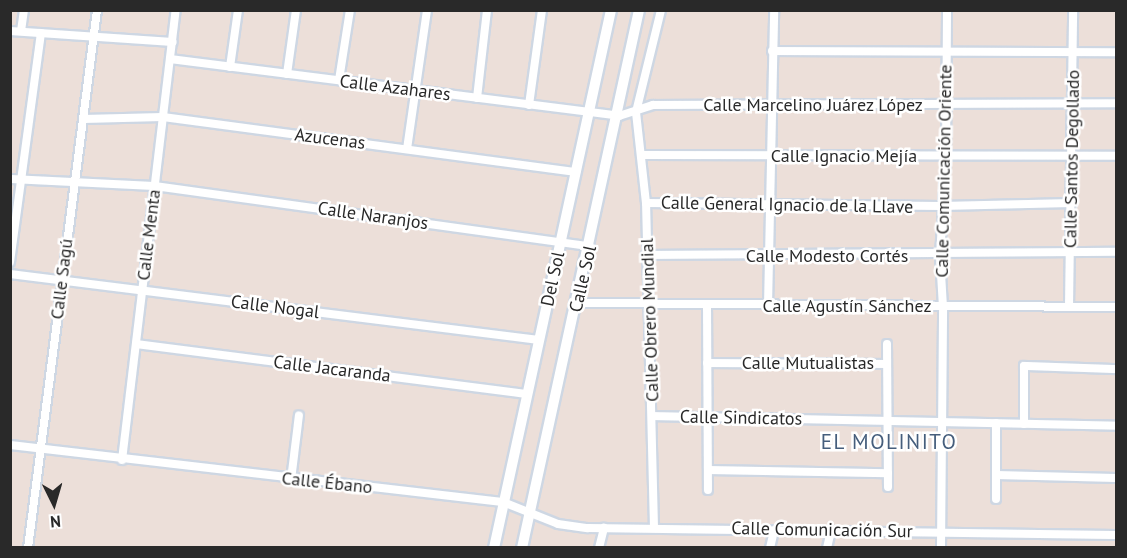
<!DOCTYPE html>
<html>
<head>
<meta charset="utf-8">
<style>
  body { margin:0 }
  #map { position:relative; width:1127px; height:558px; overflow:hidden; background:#ecdfd9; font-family:"PT Sans",sans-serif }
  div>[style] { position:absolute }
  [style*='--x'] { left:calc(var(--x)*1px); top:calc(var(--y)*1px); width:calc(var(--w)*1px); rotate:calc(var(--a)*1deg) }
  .roads { filter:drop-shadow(2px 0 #ced7e3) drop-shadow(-2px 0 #ced7e3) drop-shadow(0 2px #ced7e3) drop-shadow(0 -2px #ced7e3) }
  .minor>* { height:8px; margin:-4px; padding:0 4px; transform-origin:4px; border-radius:4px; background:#fff }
  .tertiary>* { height:10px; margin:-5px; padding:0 5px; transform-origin:5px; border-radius:5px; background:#fff }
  span { translate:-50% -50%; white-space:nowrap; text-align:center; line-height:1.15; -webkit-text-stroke:5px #fff; paint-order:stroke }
  .street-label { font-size:18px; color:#292929 }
  .quarter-label { font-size:21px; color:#465e7c; letter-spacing:1.5px }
  .frame { position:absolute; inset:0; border:12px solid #292929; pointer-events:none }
  .north { position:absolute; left:24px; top:474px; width:60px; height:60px; -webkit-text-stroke:4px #fff; paint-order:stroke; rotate:175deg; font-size:16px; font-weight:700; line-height:24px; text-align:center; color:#292929 }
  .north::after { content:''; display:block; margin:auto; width:21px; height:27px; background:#292929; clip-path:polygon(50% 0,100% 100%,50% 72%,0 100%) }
</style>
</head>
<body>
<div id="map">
  <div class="roads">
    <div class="minor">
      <i style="--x:10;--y:31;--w:163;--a:3.9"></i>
      <i style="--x:21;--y:31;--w:21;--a:-82"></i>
      <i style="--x:772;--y:51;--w:344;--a:0.2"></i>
      <i style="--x:170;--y:59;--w:453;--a:7.2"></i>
      <i style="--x:619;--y:116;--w:36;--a:-18"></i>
      <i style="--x:653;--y:105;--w:463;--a:-0.2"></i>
      <i style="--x:230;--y:67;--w:58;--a:-82"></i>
      <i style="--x:287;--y:74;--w:65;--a:-82"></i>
      <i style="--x:339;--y:80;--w:71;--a:-81.1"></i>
      <i style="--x:477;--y:98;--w:89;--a:-83.5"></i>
      <i style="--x:529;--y:105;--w:96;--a:-82.2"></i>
      <i style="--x:83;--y:119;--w:80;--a:-1.4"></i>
      <i style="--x:163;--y:117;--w:417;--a:7.6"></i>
      <i style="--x:407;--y:149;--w:140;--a:-81.8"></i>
      <i style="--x:643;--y:155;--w:473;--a:0.1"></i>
      <i style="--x:10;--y:179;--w:145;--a:2.8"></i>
      <i style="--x:155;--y:186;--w:439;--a:7.9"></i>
      <i style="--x:646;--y:203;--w:295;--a:0.6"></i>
      <i style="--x:941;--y:206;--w:131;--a:-1.3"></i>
      <i style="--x:646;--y:255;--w:470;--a:-0.4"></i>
      <i style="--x:10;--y:262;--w:231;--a:-82.3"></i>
      <i style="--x:10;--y:274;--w:533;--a:7.11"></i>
      <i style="--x:577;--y:303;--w:539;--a:0.43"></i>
      <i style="--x:707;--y:305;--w:185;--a:89.7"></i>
      <i style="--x:768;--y:306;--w:296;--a:-88.8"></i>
      <i style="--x:1069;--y:307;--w:297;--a:-89.2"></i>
      <i style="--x:136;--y:344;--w:395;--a:7.3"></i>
      <i style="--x:887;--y:344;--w:143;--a:89.6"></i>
      <i style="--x:707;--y:363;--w:180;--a:0.3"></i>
      <i style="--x:654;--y:416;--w:462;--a:1.2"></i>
      <i style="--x:996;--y:423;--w:76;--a:90"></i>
      <i style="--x:1024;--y:424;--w:58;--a:-90"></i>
      <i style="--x:1024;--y:366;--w:92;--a:1.9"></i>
      <i style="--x:10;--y:445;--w:496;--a:6.6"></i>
      <i style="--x:503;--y:502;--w:59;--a:21.8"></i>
      <i style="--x:558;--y:524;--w:30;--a:8"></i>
      <i style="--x:588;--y:528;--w:528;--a:0.76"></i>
      <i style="--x:122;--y:460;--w:453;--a:-83.2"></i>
      <i style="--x:708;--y:470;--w:180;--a:1"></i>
      <i style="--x:996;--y:475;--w:120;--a:1.4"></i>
      <i style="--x:291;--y:480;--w:65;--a:-83"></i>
      <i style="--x:654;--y:528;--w:325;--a:-91.4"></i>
      <i style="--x:646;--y:203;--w:92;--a:-96.3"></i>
      <i style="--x:636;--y:112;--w:105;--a:-76.2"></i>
      <i style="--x:28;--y:548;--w:542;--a:-82.69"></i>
      <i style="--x:599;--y:548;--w:21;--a:-76"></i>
      <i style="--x:770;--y:548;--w:18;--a:-77"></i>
      <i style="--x:827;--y:548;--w:18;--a:-77"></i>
      <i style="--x:941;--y:548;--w:241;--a:-89.5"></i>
      <i style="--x:943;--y:307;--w:51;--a:-93.4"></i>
      <i style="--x:940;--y:256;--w:99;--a:-86.5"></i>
      <i style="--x:946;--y:157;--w:147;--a:-89.6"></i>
    </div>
    <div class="tertiary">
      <i style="--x:494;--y:548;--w:551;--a:-77.73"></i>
      <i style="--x:522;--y:548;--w:551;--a:-77.73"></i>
    </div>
  </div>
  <div class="street-label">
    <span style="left:395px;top:88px;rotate:7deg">Calle Azahares</span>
    <span style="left:813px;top:105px">Calle Marcelino Juárez López</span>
    <span style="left:330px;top:139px;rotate:7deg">Azucenas</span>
    <span style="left:844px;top:156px">Calle Ignacio Mejía</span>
    <span style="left:1072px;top:159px;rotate:-89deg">Calle Santos Degollado</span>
    <span style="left:944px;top:171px;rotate:-89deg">Calle Comunicación Oriente</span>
    <span style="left:787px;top:205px;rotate:1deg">Calle General Ignacio de la Llave</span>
    <span style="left:373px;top:216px;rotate:8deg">Calle Naranjos</span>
    <span style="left:149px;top:235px;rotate:-83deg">Calle Menta</span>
    <span style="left:827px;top:256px">Calle Modesto Cortés</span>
    <span style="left:62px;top:279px;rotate:-83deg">Calle Sagú</span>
    <span style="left:553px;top:279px;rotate:-78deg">Del Sol</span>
    <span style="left:583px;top:279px;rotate:-77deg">Calle Sol</span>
    <span style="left:847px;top:306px">Calle Agustín Sánchez</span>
    <span style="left:275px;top:307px;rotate:7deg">Calle Nogal</span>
    <span style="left:650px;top:320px;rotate:-92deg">Calle Obrero Mundial</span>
    <span style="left:808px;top:363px">Calle Mutualistas</span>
    <span style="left:332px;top:369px;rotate:7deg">Calle Jacaranda</span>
    <span style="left:741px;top:418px;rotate:1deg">Calle Sindicatos</span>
    <span style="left:327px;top:483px;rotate:6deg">Calle Ébano</span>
    <span style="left:822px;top:530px;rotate:1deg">Calle Comunicación Sur</span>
  </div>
  <div class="quarter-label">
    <span style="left:889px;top:442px">EL MOLINITO</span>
  </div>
  <div class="frame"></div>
  <div class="north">N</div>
</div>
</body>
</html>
